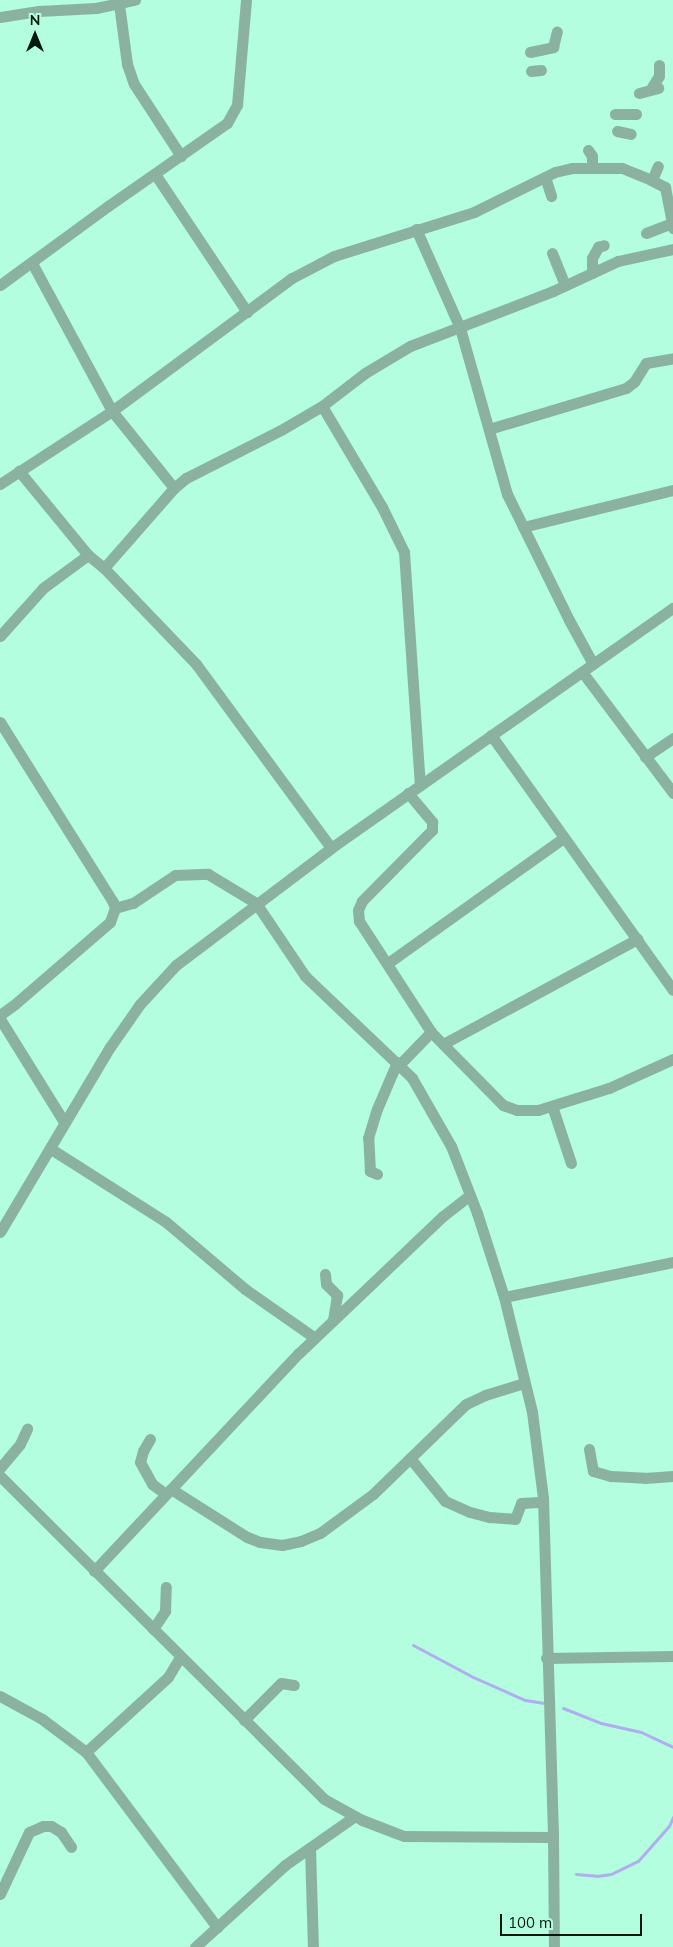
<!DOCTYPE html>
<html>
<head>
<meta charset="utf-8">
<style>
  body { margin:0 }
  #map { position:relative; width:673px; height:1947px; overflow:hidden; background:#b2fede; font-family:Mulish,sans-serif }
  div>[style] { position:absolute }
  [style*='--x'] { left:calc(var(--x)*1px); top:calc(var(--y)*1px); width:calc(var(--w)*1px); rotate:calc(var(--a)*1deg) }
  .stream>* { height:3px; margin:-1.5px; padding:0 1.5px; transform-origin:1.5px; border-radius:1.5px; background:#b1adf0 }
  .street>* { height:11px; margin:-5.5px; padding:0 5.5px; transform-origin:5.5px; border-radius:5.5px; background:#8bb2a1 }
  span { translate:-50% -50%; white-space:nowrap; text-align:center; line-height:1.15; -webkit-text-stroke:4px #b2fede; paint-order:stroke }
  .north { position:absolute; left:10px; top:10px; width:50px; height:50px; -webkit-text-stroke:4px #b2fede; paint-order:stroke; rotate:0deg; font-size:14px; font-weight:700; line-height:20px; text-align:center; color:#00180e }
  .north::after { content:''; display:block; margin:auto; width:18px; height:22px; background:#00180e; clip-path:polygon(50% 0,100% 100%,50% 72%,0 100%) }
  .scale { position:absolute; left:500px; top:1914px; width:142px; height:22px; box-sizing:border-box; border:2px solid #00180e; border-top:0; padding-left:6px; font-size:15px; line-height:18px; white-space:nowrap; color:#00180e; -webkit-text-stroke:4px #b2fede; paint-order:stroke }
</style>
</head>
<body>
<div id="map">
  <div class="stream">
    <i style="--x:413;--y:1645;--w:68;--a:28.1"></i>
    <i style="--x:473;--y:1677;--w:57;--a:23.9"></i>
    <i style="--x:525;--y:1700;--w:18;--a:9"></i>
    <i style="--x:563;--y:1708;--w:41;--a:21.5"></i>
    <i style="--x:601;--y:1723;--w:41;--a:12.7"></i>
    <i style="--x:641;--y:1732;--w:35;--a:25"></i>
    <i style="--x:576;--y:1874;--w:21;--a:5"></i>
    <i style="--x:597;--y:1876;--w:14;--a:-8"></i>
    <i style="--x:611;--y:1874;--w:30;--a:-26"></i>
    <i style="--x:638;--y:1861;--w:47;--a:-48.5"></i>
    <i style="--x:669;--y:1826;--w:10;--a:-66"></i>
  </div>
  <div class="street">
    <i style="--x:119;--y:4;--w:61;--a:82.4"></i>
    <i style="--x:127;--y:64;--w:21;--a:71"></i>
    <i style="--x:134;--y:84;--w:86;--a:56.9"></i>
    <i style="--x:0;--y:17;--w:39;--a:-9"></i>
    <i style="--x:39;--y:11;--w:57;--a:-3"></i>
    <i style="--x:96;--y:8;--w:40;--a:-12"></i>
    <i style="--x:530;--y:52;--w:24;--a:-12"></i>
    <i style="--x:553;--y:47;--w:16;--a:-76"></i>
    <i style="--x:531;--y:71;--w:10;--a:-6"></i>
    <i style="--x:652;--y:87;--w:13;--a:-58"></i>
    <i style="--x:659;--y:76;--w:11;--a:-90"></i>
    <i style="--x:639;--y:93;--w:20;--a:-15"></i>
    <i style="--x:615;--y:114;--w:21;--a:0"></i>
    <i style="--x:617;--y:131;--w:14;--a:12"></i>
    <i style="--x:588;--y:150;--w:7;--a:56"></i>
    <i style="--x:592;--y:156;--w:12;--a:90"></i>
    <i style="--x:155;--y:174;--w:166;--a:56.3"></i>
    <i style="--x:545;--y:177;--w:20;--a:72"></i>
    <i style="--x:652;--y:180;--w:15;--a:-67"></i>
    <i style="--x:416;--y:229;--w:108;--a:66"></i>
    <i style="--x:460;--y:328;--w:173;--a:74.2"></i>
    <i style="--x:507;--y:494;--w:140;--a:63.8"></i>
    <i style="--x:569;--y:620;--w:50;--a:61.4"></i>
    <i style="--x:646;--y:233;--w:26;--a:-21"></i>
    <i style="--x:552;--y:253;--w:35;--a:68"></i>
    <i style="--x:32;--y:263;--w:168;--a:61.6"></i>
    <i style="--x:112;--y:411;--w:99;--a:51.2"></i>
    <i style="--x:592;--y:273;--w:15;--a:-90"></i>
    <i style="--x:592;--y:258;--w:13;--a:-61"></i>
    <i style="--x:598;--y:247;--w:6;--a:-18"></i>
    <i style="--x:0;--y:285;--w:134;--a:-36.2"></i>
    <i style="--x:108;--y:206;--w:145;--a:-34.9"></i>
    <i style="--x:227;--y:123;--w:21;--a:-61"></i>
    <i style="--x:237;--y:105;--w:105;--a:-85.1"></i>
    <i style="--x:322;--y:406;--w:117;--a:59.3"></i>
    <i style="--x:382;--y:507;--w:50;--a:63.9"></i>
    <i style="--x:404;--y:552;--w:234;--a:86.1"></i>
    <i style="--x:489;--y:429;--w:143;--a:-16.7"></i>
    <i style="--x:626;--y:388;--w:10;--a:-37"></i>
    <i style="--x:634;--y:382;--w:22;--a:-58"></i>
    <i style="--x:646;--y:363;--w:27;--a:-10"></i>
    <i style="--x:0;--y:484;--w:134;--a:-33.1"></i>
    <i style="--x:112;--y:411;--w:224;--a:-36.5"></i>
    <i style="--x:292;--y:278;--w:47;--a:-27.6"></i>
    <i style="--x:334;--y:256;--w:147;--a:-17.4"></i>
    <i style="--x:474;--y:212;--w:90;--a:-26.3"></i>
    <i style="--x:555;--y:172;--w:18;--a:-13"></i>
    <i style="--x:573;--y:168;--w:49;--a:0"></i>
    <i style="--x:622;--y:168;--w:31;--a:22"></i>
    <i style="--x:651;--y:180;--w:16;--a:27"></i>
    <i style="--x:665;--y:187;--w:42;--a:79"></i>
    <i style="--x:523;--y:527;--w:154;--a:-13.9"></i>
    <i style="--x:88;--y:555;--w:21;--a:39"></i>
    <i style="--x:104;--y:568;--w:133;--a:46.2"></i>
    <i style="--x:196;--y:664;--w:228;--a:53.7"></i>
    <i style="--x:104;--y:568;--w:106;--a:-48.8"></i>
    <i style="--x:174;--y:488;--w:16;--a:-40"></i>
    <i style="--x:186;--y:478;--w:106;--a:-26.8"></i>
    <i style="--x:281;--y:430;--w:48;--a:-30.3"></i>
    <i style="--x:322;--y:406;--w:54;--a:-37.5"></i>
    <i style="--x:365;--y:373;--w:52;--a:-31"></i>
    <i style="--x:410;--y:346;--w:153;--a:-21"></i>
    <i style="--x:553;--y:291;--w:72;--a:-24.8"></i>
    <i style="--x:618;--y:261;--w:56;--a:-12.3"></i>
    <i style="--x:0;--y:636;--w:64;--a:-48.1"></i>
    <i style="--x:43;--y:588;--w:56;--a:-36.3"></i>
    <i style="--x:88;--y:555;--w:109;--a:-129.4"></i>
    <i style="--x:583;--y:673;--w:150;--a:53.1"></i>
    <i style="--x:0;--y:722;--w:213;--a:57.9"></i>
    <i style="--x:113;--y:902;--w:6;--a:72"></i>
    <i style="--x:115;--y:908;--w:15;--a:110"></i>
    <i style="--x:110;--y:922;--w:125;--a:139.2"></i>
    <i style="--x:15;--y:1004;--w:19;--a:144"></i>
    <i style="--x:491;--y:735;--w:313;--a:54.5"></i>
    <i style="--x:645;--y:757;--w:34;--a:-34"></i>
    <i style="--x:408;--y:793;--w:38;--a:50"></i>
    <i style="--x:432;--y:822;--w:8;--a:90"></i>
    <i style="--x:432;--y:830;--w:100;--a:134.6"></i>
    <i style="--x:362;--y:901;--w:10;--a:114"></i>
    <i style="--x:358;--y:910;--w:11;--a:85"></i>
    <i style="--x:359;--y:921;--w:132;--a:57"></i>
    <i style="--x:431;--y:1032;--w:103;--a:45.4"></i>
    <i style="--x:503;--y:1105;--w:15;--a:20"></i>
    <i style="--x:517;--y:1110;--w:21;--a:0"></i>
    <i style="--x:538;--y:1110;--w:74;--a:-17.2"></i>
    <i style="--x:609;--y:1088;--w:70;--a:-24.4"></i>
    <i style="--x:115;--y:908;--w:19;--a:-16"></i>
    <i style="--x:133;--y:903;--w:50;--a:-33.7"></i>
    <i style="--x:175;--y:875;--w:33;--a:-2"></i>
    <i style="--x:208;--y:874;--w:56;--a:31.1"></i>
    <i style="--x:256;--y:903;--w:88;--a:56.1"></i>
    <i style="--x:305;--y:976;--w:148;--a:43.6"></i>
    <i style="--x:412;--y:1078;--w:78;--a:60.2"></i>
    <i style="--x:451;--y:1146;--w:72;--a:68.8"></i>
    <i style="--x:477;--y:1213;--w:88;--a:72.2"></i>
    <i style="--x:504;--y:1297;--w:118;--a:76.3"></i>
    <i style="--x:532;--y:1412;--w:87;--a:82.7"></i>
    <i style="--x:543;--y:1498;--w:339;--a:88.3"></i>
    <i style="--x:553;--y:1837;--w:110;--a:89.5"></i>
    <i style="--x:388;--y:963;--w:215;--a:-35.5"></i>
    <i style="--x:0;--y:1019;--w:121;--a:58.1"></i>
    <i style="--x:443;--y:1044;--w:221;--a:-28.4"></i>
    <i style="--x:400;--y:1064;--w:45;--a:-45.9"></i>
    <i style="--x:552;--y:1106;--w:60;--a:71.6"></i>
    <i style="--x:51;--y:1149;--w:136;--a:32.4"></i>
    <i style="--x:166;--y:1222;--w:104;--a:40.3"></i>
    <i style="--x:245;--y:1289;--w:85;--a:35"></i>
    <i style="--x:377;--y:1174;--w:8;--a:-157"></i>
    <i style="--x:370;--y:1171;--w:33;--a:-93"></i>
    <i style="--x:368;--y:1138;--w:30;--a:-73"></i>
    <i style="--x:377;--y:1109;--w:51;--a:-66.9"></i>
    <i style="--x:0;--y:1232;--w:215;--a:-59.3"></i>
    <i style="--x:110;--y:1047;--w:52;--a:-55.1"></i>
    <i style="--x:140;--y:1004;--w:53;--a:-47.3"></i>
    <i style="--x:176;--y:965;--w:194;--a:-37"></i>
    <i style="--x:331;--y:848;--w:418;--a:-35.1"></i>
    <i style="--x:325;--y:1274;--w:10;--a:84"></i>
    <i style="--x:326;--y:1284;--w:16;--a:45"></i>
    <i style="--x:337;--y:1295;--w:26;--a:99"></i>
    <i style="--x:504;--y:1297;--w:173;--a:-11.7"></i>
    <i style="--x:150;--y:1439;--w:14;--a:120"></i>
    <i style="--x:143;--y:1451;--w:11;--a:105"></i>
    <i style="--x:140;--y:1462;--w:25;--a:61"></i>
    <i style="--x:152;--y:1484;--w:17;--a:36"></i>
    <i style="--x:589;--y:1449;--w:22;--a:80"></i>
    <i style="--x:593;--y:1471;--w:19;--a:16"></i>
    <i style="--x:611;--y:1476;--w:34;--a:3"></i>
    <i style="--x:645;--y:1478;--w:28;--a:-4"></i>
    <i style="--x:410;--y:1458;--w:55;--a:50.9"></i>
    <i style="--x:445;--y:1501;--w:27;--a:24"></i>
    <i style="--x:470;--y:1512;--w:20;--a:15"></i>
    <i style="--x:489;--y:1517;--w:26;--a:4"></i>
    <i style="--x:515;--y:1519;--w:17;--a:-69"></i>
    <i style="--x:521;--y:1503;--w:22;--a:-3"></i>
    <i style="--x:0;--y:1468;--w:31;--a:-50"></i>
    <i style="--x:20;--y:1444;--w:17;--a:-65"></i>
    <i style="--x:0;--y:1476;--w:457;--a:44.9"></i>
    <i style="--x:324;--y:1799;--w:43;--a:28.9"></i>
    <i style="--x:362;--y:1820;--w:45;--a:20.9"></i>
    <i style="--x:404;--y:1836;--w:149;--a:0.4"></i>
    <i style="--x:171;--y:1489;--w:90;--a:32.3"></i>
    <i style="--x:247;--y:1537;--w:14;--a:21"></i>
    <i style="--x:260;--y:1542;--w:22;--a:8"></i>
    <i style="--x:282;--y:1545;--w:19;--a:-12"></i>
    <i style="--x:301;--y:1541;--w:21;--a:-23"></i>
    <i style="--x:320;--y:1533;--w:66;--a:-36.3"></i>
    <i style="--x:373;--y:1494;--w:129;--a:-44.1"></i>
    <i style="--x:466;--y:1404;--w:21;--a:-25"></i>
    <i style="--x:485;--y:1395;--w:41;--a:-17.1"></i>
    <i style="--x:94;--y:1571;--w:299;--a:-46.8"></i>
    <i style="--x:299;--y:1353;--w:199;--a:-43.6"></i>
    <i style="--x:443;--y:1216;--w:34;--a:-38"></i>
    <i style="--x:153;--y:1629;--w:22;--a:-56"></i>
    <i style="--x:165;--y:1611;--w:24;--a:-88"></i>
    <i style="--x:546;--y:1658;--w:127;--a:-0.9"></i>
    <i style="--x:0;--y:1696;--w:48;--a:28.7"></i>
    <i style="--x:42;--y:1719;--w:55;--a:36.9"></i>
    <i style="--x:86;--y:1752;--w:219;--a:53.2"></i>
    <i style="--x:244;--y:1720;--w:52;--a:-45"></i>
    <i style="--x:281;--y:1683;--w:13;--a:9"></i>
    <i style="--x:86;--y:1752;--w:111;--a:-42.4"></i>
    <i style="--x:168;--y:1677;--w:23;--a:-59"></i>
    <i style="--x:310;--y:1848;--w:99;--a:88.3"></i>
    <i style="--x:0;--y:1894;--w:68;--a:-64.9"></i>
    <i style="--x:29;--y:1832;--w:15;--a:-23"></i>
    <i style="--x:43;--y:1826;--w:8;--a:0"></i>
    <i style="--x:51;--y:1826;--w:12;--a:31"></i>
    <i style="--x:61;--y:1832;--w:18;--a:56"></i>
    <i style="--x:195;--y:1947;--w:122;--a:-42.3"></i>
    <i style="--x:285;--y:1865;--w:85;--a:-35"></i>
  </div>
  <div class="north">N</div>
  <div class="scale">100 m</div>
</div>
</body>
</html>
